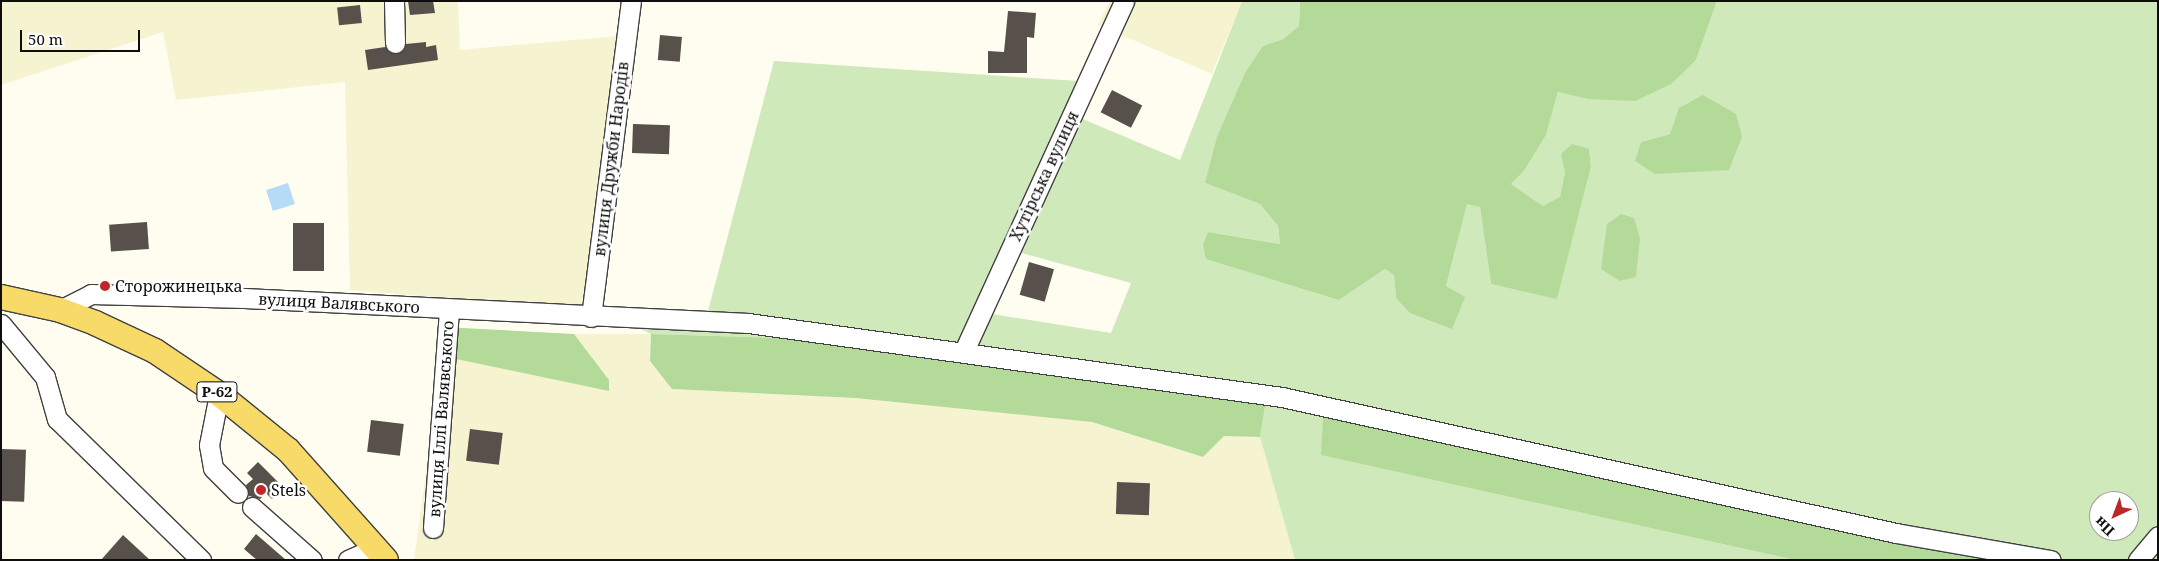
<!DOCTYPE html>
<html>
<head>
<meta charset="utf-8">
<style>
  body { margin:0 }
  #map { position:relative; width:2159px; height:561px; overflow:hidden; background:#fffdf0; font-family:"Noto Serif",serif }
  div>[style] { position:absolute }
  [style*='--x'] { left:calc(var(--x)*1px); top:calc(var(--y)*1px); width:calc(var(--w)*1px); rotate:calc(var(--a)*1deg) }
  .farmland>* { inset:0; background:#f5f3d0 }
  .green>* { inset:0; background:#d0e9ba }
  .forest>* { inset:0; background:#b3da99 }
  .water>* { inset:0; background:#b5dbf6; transform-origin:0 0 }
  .building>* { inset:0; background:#57504b; transform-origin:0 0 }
  .roads { filter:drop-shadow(1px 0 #414141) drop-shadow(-1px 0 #414141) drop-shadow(0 1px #414141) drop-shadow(0 -1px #414141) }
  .minor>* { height:19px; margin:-9.5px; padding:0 9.5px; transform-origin:9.5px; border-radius:9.5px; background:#fff }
  .major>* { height:24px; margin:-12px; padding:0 12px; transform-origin:12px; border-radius:12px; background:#f7da68 }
  .dots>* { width:14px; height:14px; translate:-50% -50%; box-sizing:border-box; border:2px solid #fff; border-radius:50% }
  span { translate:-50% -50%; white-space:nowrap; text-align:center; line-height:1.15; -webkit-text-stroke:5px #fff; paint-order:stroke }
  .shield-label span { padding:1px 4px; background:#fff; border:1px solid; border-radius:4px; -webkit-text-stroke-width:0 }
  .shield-label { font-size:15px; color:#0e0e0e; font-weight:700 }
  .street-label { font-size:16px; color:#0e0e0e }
  .poi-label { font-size:16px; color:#0e0e0e }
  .left { translate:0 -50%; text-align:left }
  .frame { position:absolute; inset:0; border:2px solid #0e0e0e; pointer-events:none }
  .north { position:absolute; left:2089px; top:491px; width:50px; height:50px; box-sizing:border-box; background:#fff; border:1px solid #9f9f9f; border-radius:50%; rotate:223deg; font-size:14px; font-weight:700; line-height:20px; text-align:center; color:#0e0e0e }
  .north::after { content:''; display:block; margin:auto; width:18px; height:22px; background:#be2728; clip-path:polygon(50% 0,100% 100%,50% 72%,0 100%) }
  .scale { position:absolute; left:20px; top:30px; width:120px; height:22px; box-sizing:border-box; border:2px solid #0e0e0e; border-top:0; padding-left:6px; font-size:15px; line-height:18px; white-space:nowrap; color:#0e0e0e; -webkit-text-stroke:4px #fff; paint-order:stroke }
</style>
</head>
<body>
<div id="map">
  <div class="farmland">
    <i style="clip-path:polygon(1px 1px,458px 1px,460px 50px,631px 35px,603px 311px,350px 290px,345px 82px,176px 100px,163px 32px,1px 85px)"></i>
    <i style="clip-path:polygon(1110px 1px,1242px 1px,1212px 74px,1098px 25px)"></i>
    <i style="clip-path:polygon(574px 334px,651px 334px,650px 361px,673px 389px,855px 398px,1092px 422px,1203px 457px,1224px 436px,1260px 437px,1295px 560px,414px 560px,442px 356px,609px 380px)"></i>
  </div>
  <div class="green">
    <i style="clip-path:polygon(evenodd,1242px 1px,1300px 1px,1299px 26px,1283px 39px,1263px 46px,1205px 183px,1260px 204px,1278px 226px,1280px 244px,1208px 232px,1339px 300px,1385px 269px,1394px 275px,1396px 298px,1446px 286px,1467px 203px,1480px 207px,1491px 284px,1557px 298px,1591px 167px,1589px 149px,1565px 172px,1560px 198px,1543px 206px,1511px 184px,1524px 171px,1546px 135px,1558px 92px,1587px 99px,1696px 60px,1717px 1px,2158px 1px,2158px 560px,2038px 560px,1323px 417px,1322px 455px,1795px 560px,1295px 560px,1260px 437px,1268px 389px,1078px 358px,946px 343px,651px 334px,603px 311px,708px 311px,774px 61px,1094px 82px,1078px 117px,1180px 160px,1242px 1px,1670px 134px,1636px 161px,1641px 142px,1670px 134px,1242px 1px,1014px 251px,1131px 283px,1111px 333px,992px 314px,1004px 272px,1014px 251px,1242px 1px,2099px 501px,2129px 501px,2129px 531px,2099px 531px,2099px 501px)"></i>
  </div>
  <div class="forest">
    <i style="clip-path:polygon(1300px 1px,1717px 1px,1696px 60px,1671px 84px,1635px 101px,1587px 99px,1558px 92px,1546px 135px,1524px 171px,1511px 184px,1543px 206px,1560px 197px,1565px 172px,1561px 154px,1572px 144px,1589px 149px,1591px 167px,1557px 299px,1491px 284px,1480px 207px,1467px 204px,1446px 286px,1465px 297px,1452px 329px,1410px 313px,1396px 298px,1394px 275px,1385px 269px,1339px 300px,1206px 259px,1203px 245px,1208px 232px,1280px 244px,1278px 226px,1260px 204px,1205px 183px,1217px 137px,1245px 73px,1263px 46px,1283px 39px,1299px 26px)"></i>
    <i style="clip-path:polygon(1703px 95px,1736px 114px,1742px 137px,1729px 170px,1655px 174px,1635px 161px,1641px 142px,1670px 134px,1679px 108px)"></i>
    <i style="clip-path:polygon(1621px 214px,1634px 218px,1640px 238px,1636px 277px,1620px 281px,1601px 269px,1607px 224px)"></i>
    <i style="clip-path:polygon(444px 327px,574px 334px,609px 380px,609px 391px,442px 356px)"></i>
    <i style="clip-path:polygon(651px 334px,946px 343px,1078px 358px,1268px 389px,1260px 437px,1224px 436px,1203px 457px,1092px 422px,855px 398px,672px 389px,650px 361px)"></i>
    <i style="clip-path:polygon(1340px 402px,2038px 560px,1795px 560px,1321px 455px,1323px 417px)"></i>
  </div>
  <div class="water">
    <i style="left:288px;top:183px;width:22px;height:23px;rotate:72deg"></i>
  </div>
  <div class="building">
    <i style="clip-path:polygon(408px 1px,433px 1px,435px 13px,410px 15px)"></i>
    <i style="left:360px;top:5px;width:18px;height:23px;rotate:84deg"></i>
    <i style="clip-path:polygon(1008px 11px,1036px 13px,1034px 38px,1027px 37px,1027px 73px,988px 73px,988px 51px,1004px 52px)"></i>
    <i style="left:660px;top:35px;width:22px;height:25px;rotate:5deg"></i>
    <i style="clip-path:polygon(426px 42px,426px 47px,436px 45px,438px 60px,368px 70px,365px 50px,385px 47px,396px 54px,406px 44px)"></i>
    <i style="left:1112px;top:90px;width:34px;height:25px;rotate:27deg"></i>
    <i style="left:633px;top:124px;width:37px;height:29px;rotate:2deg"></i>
    <i style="left:147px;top:222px;width:27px;height:38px;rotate:86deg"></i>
    <i style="left:293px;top:223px;width:31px;height:48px"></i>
    <i style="left:1029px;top:262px;width:26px;height:34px;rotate:16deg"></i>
    <i style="left:371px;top:420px;width:33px;height:32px;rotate:7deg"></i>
    <i style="left:470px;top:429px;width:33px;height:32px;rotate:7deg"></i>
    <i style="left:1px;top:449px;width:25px;height:52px;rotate:2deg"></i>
    <i style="clip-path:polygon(258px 462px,283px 487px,272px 499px,266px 493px,260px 499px,249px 496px,246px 485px,253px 479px,247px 473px)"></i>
    <i style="left:1117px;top:482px;width:33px;height:32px;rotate:2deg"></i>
    <i style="clip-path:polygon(256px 534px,286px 560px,257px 560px,244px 549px)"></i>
    <i style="clip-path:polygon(123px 535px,150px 560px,101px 560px)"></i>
  </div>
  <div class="roads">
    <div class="minor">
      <i style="--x:394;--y:1;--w:42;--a:88.6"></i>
      <i style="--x:60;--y:310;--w:35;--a:-27"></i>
      <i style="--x:91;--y:294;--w:153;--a:1.5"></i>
      <i style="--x:244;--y:298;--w:505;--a:2.84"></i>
      <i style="--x:748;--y:323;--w:539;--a:7.89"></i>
      <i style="--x:1282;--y:397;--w:629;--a:12.49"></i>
      <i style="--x:1896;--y:533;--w:157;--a:9.9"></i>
      <i style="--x:591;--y:317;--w:319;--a:-82.8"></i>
      <i style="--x:1;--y:324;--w:69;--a:50.3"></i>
      <i style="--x:45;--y:377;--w:44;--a:74.1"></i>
      <i style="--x:57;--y:419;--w:202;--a:44.4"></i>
      <i style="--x:964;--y:351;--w:385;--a:-65.4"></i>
      <i style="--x:219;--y:394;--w:52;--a:101.1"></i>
      <i style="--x:209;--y:445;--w:23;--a:80"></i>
      <i style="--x:213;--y:468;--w:35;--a:45"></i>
      <i style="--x:252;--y:507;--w:80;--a:41.5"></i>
      <i style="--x:433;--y:528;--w:219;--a:-85.8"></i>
      <i style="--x:348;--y:560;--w:30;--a:-24"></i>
      <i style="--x:2138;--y:560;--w:31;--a:-50"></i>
    </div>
    <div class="major">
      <i style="--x:1;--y:297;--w:60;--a:12.4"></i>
      <i style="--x:60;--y:310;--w:37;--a:20"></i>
      <i style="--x:95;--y:323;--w:66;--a:25"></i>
      <i style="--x:155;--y:351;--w:77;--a:33.9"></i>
      <i style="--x:219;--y:394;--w:89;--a:39.1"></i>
      <i style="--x:288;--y:450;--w:147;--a:48.3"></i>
    </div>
  </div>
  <div class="dots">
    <i style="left:105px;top:286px;background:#be2728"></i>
    <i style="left:261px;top:490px;background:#be2728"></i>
  </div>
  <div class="shield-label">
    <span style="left:217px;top:392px">Р-62</span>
  </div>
  <div class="street-label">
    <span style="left:611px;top:159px;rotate:-83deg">вулиця Дружби Народів</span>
    <span style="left:1044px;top:176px;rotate:-65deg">Хутірська вулиця</span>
    <span style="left:339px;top:303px;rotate:3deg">вулиця Валявського</span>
    <span style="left:441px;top:419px;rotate:-86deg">вулиця Іллі Валявського</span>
  </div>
  <div class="poi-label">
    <span class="left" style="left:115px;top:286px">Сторожинецька</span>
    <span class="left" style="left:271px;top:490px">Stels</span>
  </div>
  <div class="frame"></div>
  <div class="north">Пн</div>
  <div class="scale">50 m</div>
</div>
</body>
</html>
